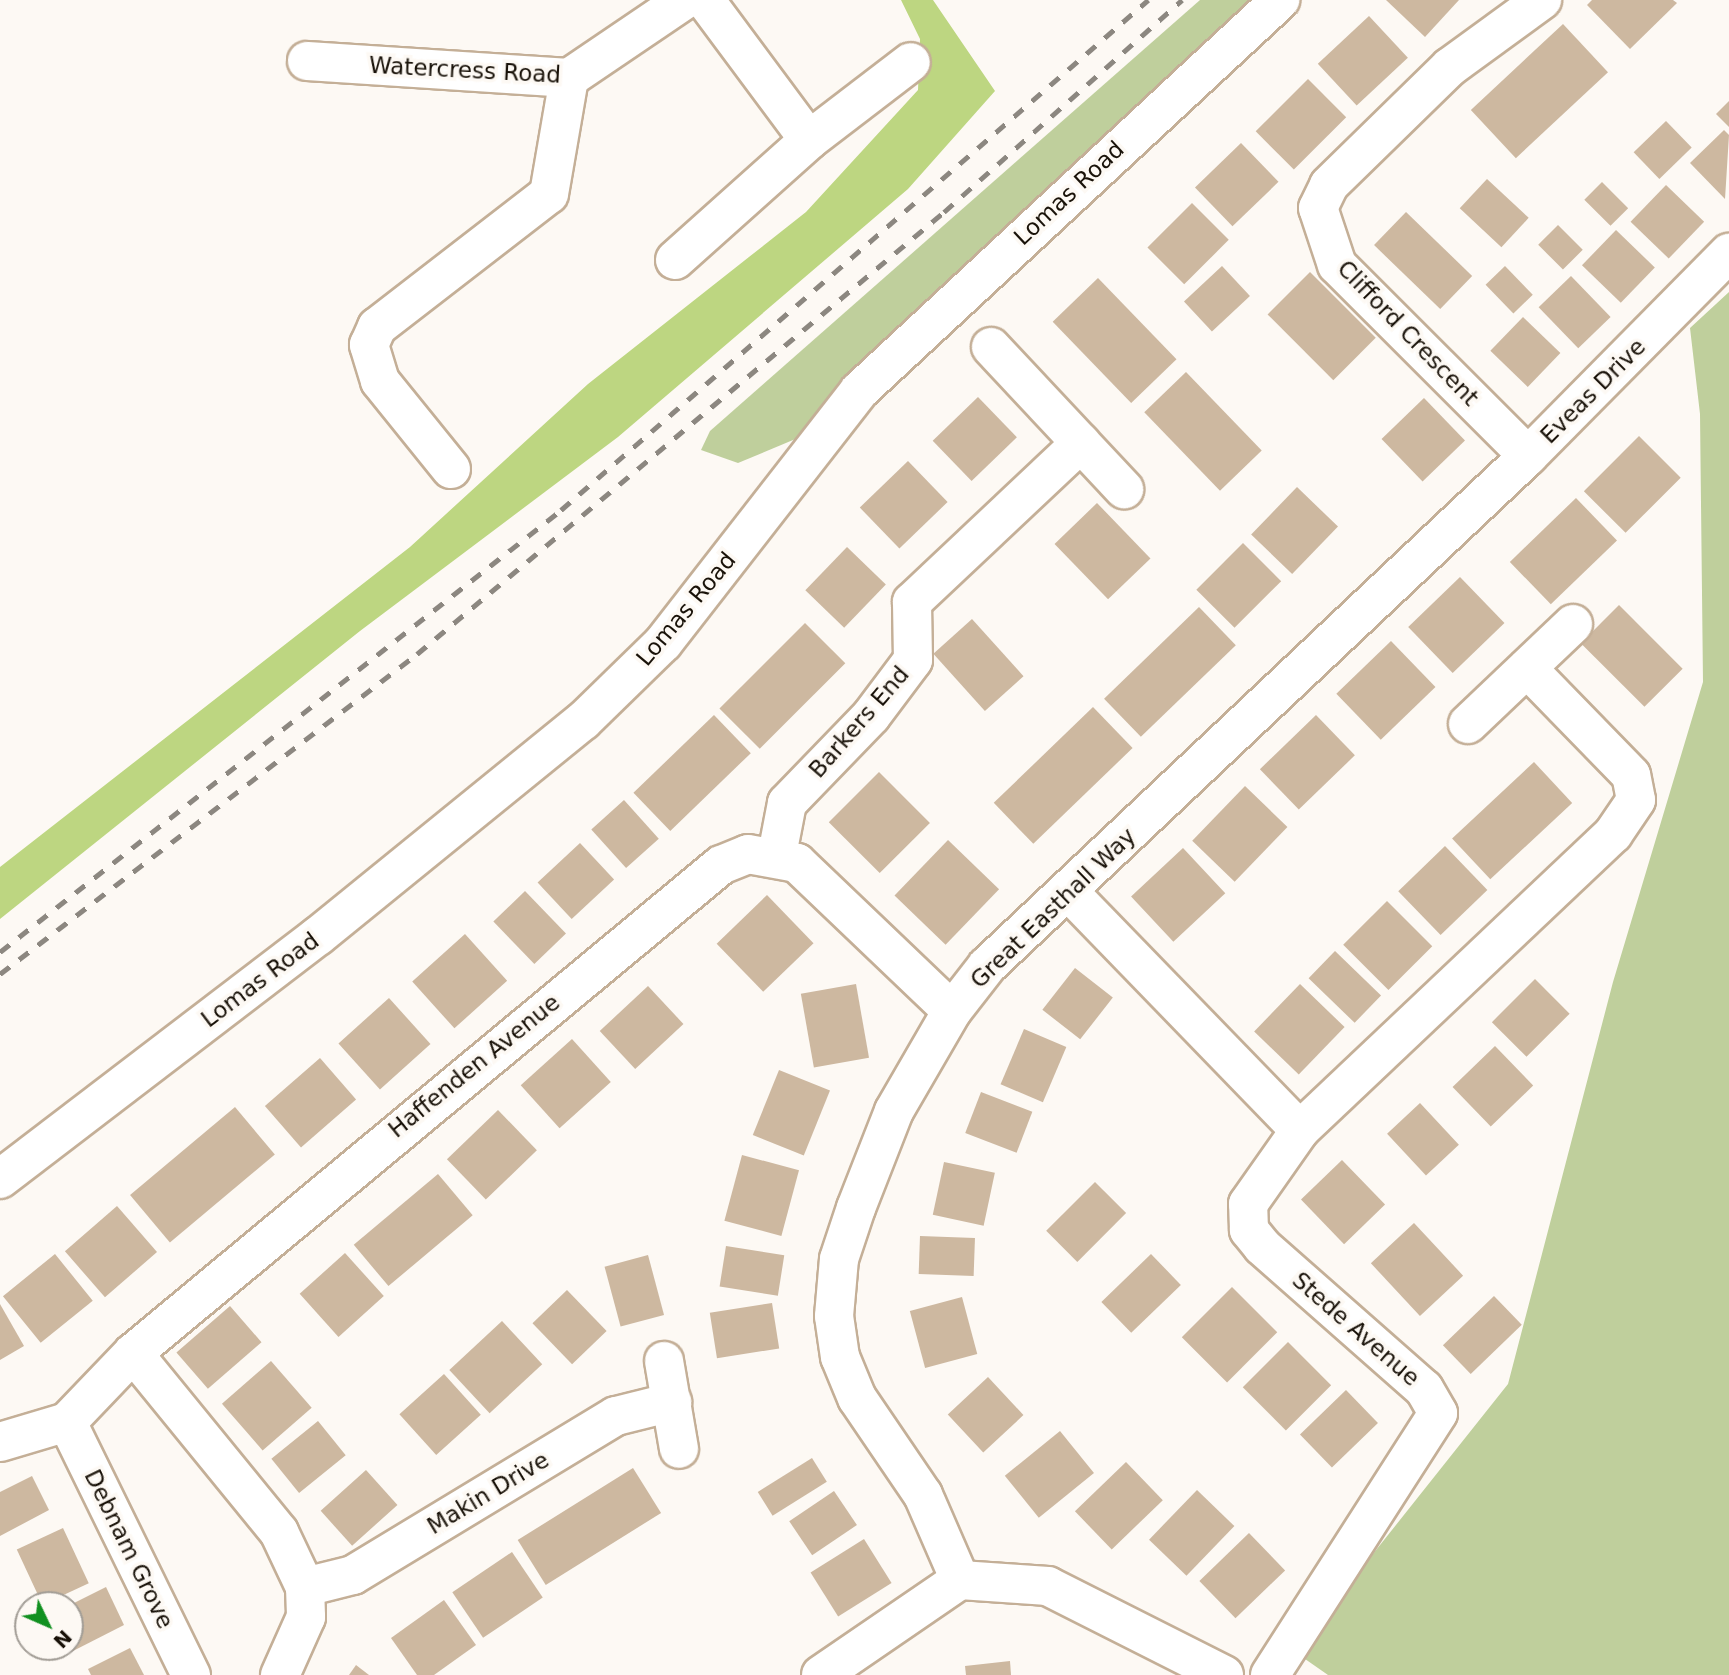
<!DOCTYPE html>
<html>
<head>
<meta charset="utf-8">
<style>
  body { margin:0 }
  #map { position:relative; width:1729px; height:1675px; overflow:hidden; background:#fdf9f4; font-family:"DejaVu Sans",sans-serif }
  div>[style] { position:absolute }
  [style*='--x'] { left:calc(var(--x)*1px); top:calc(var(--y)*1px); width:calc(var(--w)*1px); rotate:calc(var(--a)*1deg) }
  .green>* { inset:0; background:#bfcf9c }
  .forest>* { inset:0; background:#bdd681 }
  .building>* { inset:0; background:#cdb8a0; transform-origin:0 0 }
  .roads { filter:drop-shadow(2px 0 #c4af97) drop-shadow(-2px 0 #c4af97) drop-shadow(0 2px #c4af97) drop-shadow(0 -2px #c4af97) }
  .minor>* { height:38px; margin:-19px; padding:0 19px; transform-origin:19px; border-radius:19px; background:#fff }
  .rail>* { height:5px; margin-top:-2.5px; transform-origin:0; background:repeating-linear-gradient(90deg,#8c8780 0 12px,transparent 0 24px) }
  span { translate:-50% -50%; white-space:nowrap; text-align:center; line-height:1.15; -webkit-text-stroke:7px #fdf9f4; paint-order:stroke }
  .street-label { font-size:23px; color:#191209 }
  .north { position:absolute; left:14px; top:1591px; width:70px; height:70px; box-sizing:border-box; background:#fdf9f4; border:2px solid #a29d96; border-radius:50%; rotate:134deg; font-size:19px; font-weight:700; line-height:28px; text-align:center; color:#191209 }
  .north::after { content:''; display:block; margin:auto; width:24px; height:32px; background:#119020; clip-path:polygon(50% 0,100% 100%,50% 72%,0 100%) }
</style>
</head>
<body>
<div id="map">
  <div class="green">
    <i style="clip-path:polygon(1200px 0,1253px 0,805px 435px,738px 463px,701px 450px,710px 431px)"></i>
    <i style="clip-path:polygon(1729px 292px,1729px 1675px,1328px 1675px,1295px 1652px,1508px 1384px,1613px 982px,1703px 682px,1700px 414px,1690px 328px)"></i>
  </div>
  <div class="forest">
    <i style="clip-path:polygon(901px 0,933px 0,995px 91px,908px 189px,618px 437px,360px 631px,0 919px,0 867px,410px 547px,588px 384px,806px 212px,918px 90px,920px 39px)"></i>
  </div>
  <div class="building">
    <i style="clip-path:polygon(1386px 0,1459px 0,1425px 37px)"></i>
    <i style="clip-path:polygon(1592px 0,1673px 0,1677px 3px,1630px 49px,1587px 5px)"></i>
    <i style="left:1369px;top:16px;width:57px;height:70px;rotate:47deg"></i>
    <i style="left:1563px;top:24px;width:66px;height:126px;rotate:47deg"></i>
    <i style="left:1308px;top:79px;width:54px;height:74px;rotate:45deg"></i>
    <i style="clip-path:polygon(1729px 101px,1729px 127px,1716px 114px)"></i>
    <i style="left:1666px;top:121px;width:37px;height:45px;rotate:46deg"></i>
    <i style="clip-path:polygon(1724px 130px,1729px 135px,1725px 199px,1690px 163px)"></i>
    <i style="left:1241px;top:143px;width:54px;height:64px;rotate:46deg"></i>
    <i style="left:1487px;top:179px;width:57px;height:40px;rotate:43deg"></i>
    <i style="left:1602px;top:182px;width:37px;height:25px;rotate:45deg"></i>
    <i style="left:1666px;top:185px;width:53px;height:51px;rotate:44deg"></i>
    <i style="left:1192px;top:203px;width:52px;height:63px;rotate:45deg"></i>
    <i style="left:1406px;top:212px;width:92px;height:46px;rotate:44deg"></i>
    <i style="left:1558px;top:225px;width:35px;height:28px;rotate:45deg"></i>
    <i style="left:1616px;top:230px;width:54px;height:49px;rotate:44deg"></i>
    <i style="left:1222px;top:266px;width:41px;height:52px;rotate:47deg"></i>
    <i style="left:1505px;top:266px;width:40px;height:27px;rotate:46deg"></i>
    <i style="left:1310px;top:272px;width:93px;height:60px;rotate:45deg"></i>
    <i style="left:1571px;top:276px;width:57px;height:45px;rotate:46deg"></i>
    <i style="left:1098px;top:278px;width:113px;height:63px;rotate:46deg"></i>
    <i style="left:1523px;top:317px;width:52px;height:47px;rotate:44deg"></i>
    <i style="left:1186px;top:372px;width:109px;height:58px;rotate:46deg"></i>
    <i style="left:978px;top:397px;width:56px;height:63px;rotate:46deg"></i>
    <i style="left:1424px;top:398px;width:59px;height:59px;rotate:46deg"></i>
    <i style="left:1639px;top:436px;width:59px;height:78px;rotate:45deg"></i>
    <i style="left:908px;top:461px;width:57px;height:67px;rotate:46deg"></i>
    <i style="left:1297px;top:487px;width:57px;height:66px;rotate:44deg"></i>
    <i style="left:1576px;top:498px;width:59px;height:92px;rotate:46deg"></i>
    <i style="left:1097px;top:503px;width:77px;height:59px;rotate:46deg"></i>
    <i style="left:1243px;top:543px;width:54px;height:66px;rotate:45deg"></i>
    <i style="left:847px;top:547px;width:54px;height:60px;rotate:44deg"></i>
    <i style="left:1460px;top:577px;width:64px;height:72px;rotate:46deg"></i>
    <i style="left:1619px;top:605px;width:90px;height:54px;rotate:45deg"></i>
    <i style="left:1199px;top:607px;width:53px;height:132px;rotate:46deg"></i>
    <i style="left:972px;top:619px;width:77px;height:52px;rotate:48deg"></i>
    <i style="left:805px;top:623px;width:57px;height:121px;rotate:45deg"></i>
    <i style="left:1391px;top:641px;width:64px;height:76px;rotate:46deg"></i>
    <i style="left:1093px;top:707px;width:57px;height:138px;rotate:46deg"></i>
    <i style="left:714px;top:715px;width:53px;height:112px;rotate:46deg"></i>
    <i style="left:1316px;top:715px;width:56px;height:78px;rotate:46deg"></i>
    <i style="left:1534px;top:762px;width:56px;height:112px;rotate:47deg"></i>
    <i style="left:879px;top:772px;width:72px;height:71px;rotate:45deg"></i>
    <i style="left:1245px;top:786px;width:59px;height:76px;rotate:44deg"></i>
    <i style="left:624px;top:800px;width:52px;height:44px;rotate:48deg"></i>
    <i style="left:948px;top:840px;width:71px;height:77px;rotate:44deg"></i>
    <i style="left:580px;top:843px;width:50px;height:58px;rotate:47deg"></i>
    <i style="left:1445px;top:846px;width:61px;height:65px;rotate:46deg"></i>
    <i style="left:1183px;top:848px;width:62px;height:71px;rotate:47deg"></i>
    <i style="left:525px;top:891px;width:59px;height:44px;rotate:46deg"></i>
    <i style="left:767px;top:895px;width:67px;height:70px;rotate:46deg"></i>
    <i style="left:1387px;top:901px;width:64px;height:62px;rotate:45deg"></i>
    <i style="left:465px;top:934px;width:63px;height:71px;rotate:48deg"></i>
    <i style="left:1335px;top:951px;width:64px;height:38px;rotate:44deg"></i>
    <i style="left:1075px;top:968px;width:48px;height:53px;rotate:38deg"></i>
    <i style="left:1535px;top:979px;width:49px;height:61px;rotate:45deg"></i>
    <i style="left:856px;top:984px;width:75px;height:56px;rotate:80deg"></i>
    <i style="left:1300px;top:984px;width:62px;height:66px;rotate:44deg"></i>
    <i style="left:648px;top:986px;width:52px;height:66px;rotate:47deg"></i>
    <i style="left:389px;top:998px;width:62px;height:68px;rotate:48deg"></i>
    <i style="left:1024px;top:1029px;width:46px;height:60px;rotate:23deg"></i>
    <i style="left:572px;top:1039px;width:58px;height:69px;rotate:48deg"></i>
    <i style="left:1495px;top:1046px;width:55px;height:59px;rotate:46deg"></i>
    <i style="left:320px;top:1058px;width:55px;height:73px;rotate:49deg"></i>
    <i style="left:779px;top:1070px;width:55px;height:70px;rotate:22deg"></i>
    <i style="left:981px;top:1092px;width:55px;height:44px;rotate:21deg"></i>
    <i style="left:1420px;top:1103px;width:57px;height:45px;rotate:47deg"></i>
    <i style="left:235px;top:1107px;width:62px;height:137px;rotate:50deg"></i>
    <i style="left:498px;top:1110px;width:56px;height:71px;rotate:46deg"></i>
    <i style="left:742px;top:1155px;width:59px;height:68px;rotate:15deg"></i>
    <i style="left:1342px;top:1160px;width:62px;height:57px;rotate:46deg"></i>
    <i style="left:944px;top:1162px;width:52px;height:54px;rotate:12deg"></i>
    <i style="left:438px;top:1174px;width:54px;height:110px;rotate:50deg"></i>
    <i style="left:1095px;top:1182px;width:44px;height:69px;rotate:45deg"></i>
    <i style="left:117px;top:1206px;width:61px;height:69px;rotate:49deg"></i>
    <i style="left:1414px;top:1223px;width:72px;height:59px;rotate:47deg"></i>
    <i style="left:920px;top:1236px;width:55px;height:38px;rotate:2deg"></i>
    <i style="left:726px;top:1246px;width:59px;height:41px;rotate:9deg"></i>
    <i style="left:345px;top:1253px;width:58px;height:61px;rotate:48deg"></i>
    <i style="left:55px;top:1254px;width:60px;height:67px;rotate:51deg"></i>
    <i style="left:1151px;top:1254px;width:43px;height:69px;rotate:46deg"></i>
    <i style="left:648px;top:1255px;width:62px;height:45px;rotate:75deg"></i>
    <i style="left:1232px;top:1287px;width:64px;height:71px;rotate:45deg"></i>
    <i style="left:567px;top:1290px;width:57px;height:48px;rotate:46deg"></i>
    <i style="left:1494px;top:1296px;width:40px;height:71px;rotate:46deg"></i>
    <i style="left:962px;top:1297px;width:59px;height:54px;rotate:75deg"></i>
    <i style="left:772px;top:1303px;width:46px;height:63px;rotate:81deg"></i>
    <i style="clip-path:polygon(0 1304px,24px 1346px,0 1360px)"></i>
    <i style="left:230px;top:1306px;width:48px;height:71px;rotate:49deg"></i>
    <i style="left:502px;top:1321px;width:59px;height:72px;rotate:47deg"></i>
    <i style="left:1288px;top:1342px;width:61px;height:64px;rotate:45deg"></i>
    <i style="left:271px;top:1361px;width:62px;height:65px;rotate:49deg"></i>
    <i style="left:444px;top:1374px;width:55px;height:60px;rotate:48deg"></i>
    <i style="left:988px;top:1377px;width:52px;height:55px;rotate:47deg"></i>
    <i style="left:1346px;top:1390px;width:46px;height:64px;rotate:46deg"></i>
    <i style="left:318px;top:1421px;width:44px;height:60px;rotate:51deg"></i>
    <i style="left:1060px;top:1431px;width:54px;height:71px;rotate:51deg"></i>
    <i style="left:812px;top:1458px;width:28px;height:64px;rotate:58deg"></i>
    <i style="left:1126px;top:1462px;width:53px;height:71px;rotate:46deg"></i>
    <i style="left:633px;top:1468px;width:53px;height:136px;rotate:58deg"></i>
    <i style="left:366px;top:1470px;width:47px;height:61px;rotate:48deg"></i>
    <i style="clip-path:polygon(32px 1476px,49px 1510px,0 1536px,0 1492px)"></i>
    <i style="left:1197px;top:1490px;width:52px;height:69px;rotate:44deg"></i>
    <i style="left:834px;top:1491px;width:41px;height:54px;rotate:56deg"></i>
    <i style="left:63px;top:1528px;width:61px;height:51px;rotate:65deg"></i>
    <i style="left:1249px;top:1533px;width:52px;height:69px;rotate:46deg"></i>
    <i style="left:864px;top:1539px;width:52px;height:63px;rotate:58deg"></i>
    <i style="left:512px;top:1552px;width:55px;height:72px;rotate:56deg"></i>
    <i style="clip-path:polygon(106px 1587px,124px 1625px,71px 1652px,70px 1605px)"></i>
    <i style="clip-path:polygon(444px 1600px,476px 1645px,434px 1675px,417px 1675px,391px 1638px)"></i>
    <i style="clip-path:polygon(130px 1648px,144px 1675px,91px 1675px,88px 1669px)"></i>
    <i style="clip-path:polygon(1010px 1661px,1011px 1675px,966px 1675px,965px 1666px)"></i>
    <i style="clip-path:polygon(356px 1665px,369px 1675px,349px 1675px)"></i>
  </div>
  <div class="roads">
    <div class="minor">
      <i style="--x:307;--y:61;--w:263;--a:3.7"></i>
      <i style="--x:569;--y:78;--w:139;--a:-34.1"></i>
      <i style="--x:809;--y:140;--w:128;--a:-37.4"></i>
      <i style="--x:675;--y:260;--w:180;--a:-41.8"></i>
      <i style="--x:809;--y:140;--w:174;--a:-126.6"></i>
      <i style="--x:991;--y:347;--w:195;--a:46.9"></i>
      <i style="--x:1528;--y:456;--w:270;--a:-135"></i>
      <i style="--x:1337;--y:265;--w:60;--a:-108.4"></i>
      <i style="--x:1318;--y:208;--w:25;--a:-64"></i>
      <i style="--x:1329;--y:185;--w:169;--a:-44.3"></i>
      <i style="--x:1450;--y:67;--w:114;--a:-36.1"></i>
      <i style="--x:451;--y:469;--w:113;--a:-128.9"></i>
      <i style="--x:380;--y:381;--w:38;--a:-107"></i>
      <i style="--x:369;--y:345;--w:20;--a:-66"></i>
      <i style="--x:377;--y:327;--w:217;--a:-37.7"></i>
      <i style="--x:549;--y:194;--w:118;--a:-80.2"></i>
      <i style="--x:1468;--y:724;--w:145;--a:-43.6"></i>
      <i style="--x:777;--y:855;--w:53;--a:-79.1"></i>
      <i style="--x:787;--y:803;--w:121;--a:-46"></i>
      <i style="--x:871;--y:716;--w:70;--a:-53.1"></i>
      <i style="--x:913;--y:660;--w:58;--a:-91"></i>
      <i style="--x:912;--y:602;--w:232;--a:-43.3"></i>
      <i style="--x:1068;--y:891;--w:333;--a:45.9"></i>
      <i style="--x:0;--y:1179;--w:400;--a:-37.4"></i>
      <i style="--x:318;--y:936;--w:341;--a:-39.1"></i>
      <i style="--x:583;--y:721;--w:112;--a:-44.3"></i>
      <i style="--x:663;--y:643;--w:319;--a:-52.1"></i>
      <i style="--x:859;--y:391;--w:575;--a:-42.88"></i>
      <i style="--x:133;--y:1353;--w:231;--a:50.8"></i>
      <i style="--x:279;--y:1532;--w:61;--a:64.7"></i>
      <i style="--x:305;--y:1587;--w:30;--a:88"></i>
      <i style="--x:306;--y:1617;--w:64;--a:114.1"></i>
      <i style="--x:664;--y:1361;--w:89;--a:80.3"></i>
      <i style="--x:67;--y:1422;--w:282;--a:63.9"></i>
      <i style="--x:0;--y:1442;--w:70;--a:-16.6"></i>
      <i style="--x:67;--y:1422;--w:95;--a:-46.3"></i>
      <i style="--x:133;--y:1353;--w:764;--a:-39.69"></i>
      <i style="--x:721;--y:865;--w:29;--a:-22"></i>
      <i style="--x:748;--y:854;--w:50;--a:10.4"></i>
      <i style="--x:797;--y:863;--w:214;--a:43.7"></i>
      <i style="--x:305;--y:1587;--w:49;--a:-14"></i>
      <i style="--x:353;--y:1575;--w:307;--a:-31.2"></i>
      <i style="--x:616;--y:1416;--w:58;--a:-14"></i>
      <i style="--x:821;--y:1675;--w:168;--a:-34.4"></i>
      <i style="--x:1224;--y:1675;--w:197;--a:-153.2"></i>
      <i style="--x:1048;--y:1586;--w:88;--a:-176.1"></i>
      <i style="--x:960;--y:1580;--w:93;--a:-113.5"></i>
      <i style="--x:923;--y:1495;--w:117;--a:-124.2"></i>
      <i style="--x:857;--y:1398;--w:44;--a:-112.5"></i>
      <i style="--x:840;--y:1357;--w:41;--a:-98.3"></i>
      <i style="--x:834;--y:1316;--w:57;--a:-85"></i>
      <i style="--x:839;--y:1259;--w:54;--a:-71.6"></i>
      <i style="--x:856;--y:1208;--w:104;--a:-68.6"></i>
      <i style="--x:894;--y:1111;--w:116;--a:-59.9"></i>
      <i style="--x:952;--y:1011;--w:57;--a:-52.1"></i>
      <i style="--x:987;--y:966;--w:743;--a:-43.31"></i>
      <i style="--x:1528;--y:456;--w:286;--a:-45.3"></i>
      <i style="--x:1270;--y:1675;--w:311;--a:-57.3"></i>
      <i style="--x:1438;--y:1413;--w:28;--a:-120"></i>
      <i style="--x:1424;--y:1389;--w:216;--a:-138.6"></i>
      <i style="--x:1262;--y:1246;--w:21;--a:-129"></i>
      <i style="--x:1249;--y:1230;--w:26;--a:-92"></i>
      <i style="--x:1248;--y:1204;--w:90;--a:-54.9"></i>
      <i style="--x:1300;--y:1130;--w:431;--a:-43.4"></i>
      <i style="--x:1613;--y:834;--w:41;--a:-55.9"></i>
      <i style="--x:1636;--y:800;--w:25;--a:-101"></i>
      <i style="--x:1631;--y:775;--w:149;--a:-134.2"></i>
    </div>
  </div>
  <div class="rail">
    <i style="--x:0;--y:952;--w:714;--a:-38.23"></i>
    <i style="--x:561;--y:510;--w:778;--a:-40.98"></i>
    <i style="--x:0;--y:974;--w:526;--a:-37.5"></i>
    <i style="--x:417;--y:654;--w:688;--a:-39.99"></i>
    <i style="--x:944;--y:212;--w:319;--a:-41.7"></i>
  </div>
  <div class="street-label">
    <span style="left:465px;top:70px;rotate:3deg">Watercress Road</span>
    <span style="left:1069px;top:193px;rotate:-43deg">Lomas Road</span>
    <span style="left:1408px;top:333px;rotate:46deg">Clifford Crescent</span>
    <span style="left:1593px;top:391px;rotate:-45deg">Eveas Drive</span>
    <span style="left:686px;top:609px;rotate:-50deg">Lomas Road</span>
    <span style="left:859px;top:722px;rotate:-49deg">Barkers End</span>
    <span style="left:1053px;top:908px;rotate:-44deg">Great Easthall Way</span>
    <span style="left:260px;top:980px;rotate:-37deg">Lomas Road</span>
    <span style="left:474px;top:1066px;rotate:-39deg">Haffenden Avenue</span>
    <span style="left:1356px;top:1329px;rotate:41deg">Stede Avenue</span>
    <span style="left:488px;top:1493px;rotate:-31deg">Makin Drive</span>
    <span style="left:129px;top:1549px;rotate:64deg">Debnam Grove</span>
  </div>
  <div class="north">N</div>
</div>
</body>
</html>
